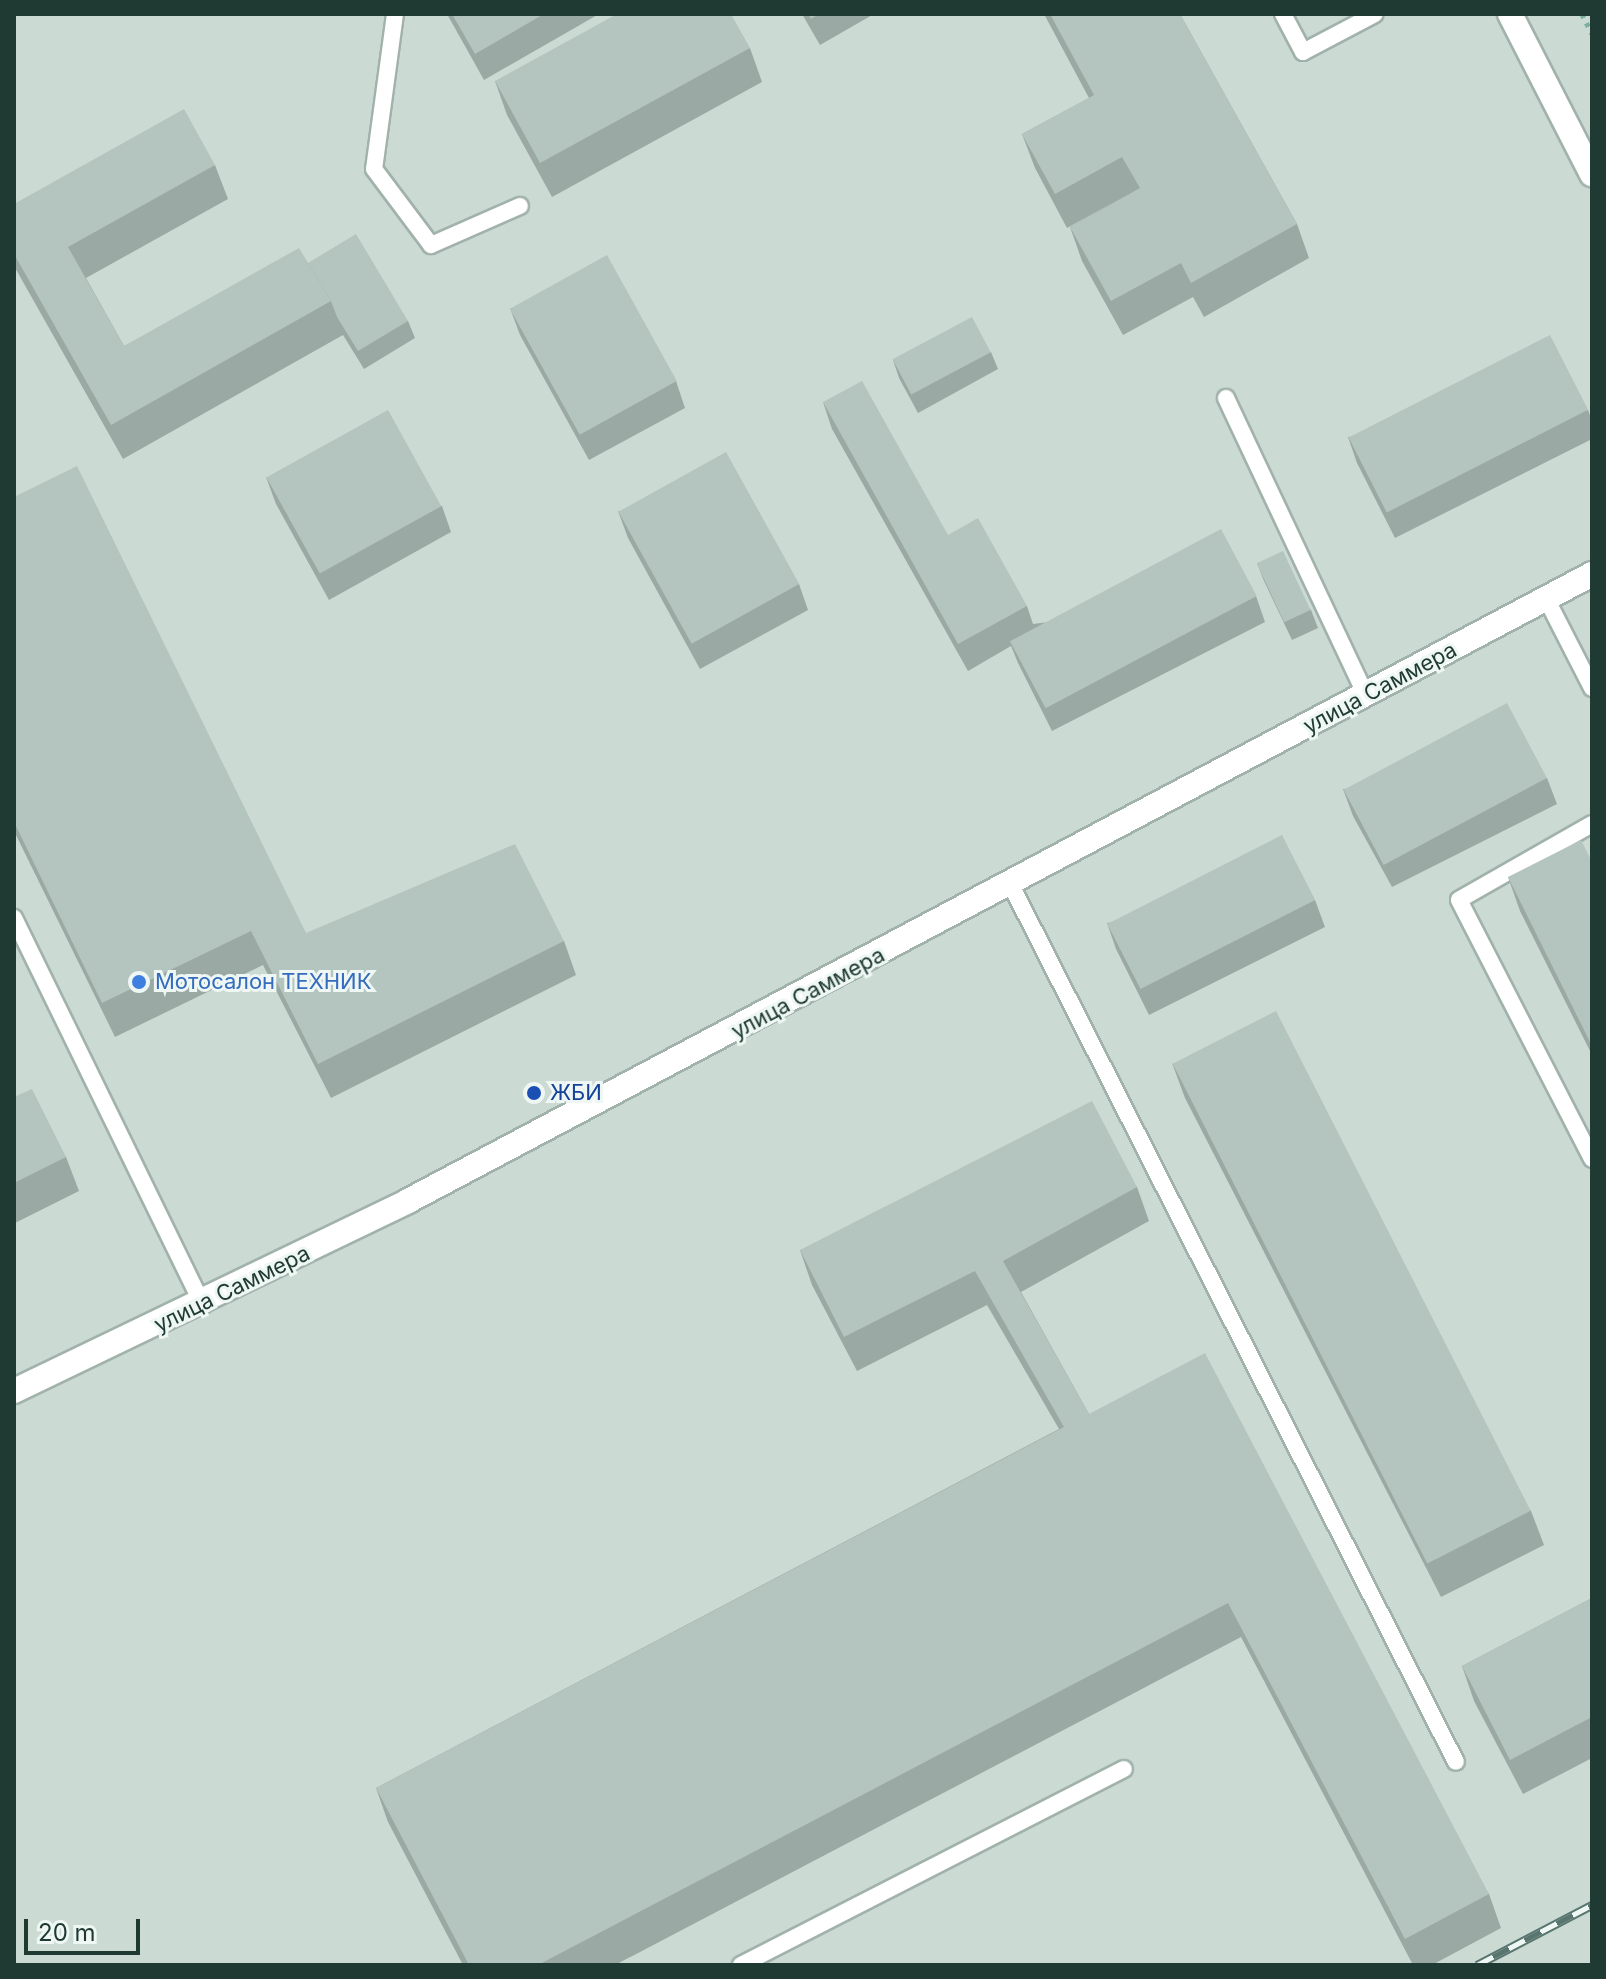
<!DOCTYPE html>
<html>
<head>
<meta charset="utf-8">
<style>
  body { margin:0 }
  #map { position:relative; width:1606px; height:1979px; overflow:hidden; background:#deeae5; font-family:Inter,sans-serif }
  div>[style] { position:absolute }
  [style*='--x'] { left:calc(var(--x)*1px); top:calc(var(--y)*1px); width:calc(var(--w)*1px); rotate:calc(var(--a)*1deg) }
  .built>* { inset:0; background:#ccdad4; transform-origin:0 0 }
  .path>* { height:5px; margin-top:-2.5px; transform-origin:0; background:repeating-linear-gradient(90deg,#7cafa0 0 4px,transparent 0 10px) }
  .roads { filter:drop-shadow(2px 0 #a1b2ac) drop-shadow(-2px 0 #a1b2ac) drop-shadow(0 2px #a1b2ac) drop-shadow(0 -2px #a1b2ac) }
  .service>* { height:16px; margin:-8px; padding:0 8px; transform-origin:8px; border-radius:8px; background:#fff }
  .tertiary>* { height:24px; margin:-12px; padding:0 12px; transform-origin:12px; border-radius:12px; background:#fff }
  .rail>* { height:9px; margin-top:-4.5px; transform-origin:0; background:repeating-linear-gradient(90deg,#eef7f3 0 18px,#58766f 0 36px); box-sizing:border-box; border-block:2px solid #58766f }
  .wall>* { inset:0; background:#9aa9a3 }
  .building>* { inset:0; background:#b3c5be; transform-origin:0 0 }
  .dots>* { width:22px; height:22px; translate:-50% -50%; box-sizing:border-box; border:4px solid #eef7f3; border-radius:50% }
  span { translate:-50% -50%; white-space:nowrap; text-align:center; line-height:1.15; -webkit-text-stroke:6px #eef7f3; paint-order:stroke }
  .street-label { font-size:22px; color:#1f3a33 }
  .shop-label { font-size:22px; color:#366cbe }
  .left { translate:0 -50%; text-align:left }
  .transit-label { font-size:22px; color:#164399 }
  .frame { position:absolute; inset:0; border:16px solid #1f3a33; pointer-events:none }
  .scale { position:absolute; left:24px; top:1919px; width:116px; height:36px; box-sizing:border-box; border:4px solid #1f3a33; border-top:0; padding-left:10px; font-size:24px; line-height:28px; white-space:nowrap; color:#1f3a33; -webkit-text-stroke:6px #eef7f3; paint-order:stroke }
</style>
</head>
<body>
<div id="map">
  <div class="built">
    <i style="left:14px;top:14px;width:1578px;height:1951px"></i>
  </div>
  <div class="path">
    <i style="--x:1582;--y:14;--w:22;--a:63"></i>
  </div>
  <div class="roads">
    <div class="service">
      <i style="--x:395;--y:14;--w:156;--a:97.7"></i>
      <i style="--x:374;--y:169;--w:95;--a:53.1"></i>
      <i style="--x:431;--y:245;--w:97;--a:-23.7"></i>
      <i style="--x:1283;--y:14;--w:43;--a:62.2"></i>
      <i style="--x:1303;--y:52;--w:81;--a:-27.8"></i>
      <i style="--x:1226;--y:398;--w:329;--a:64.8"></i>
      <i style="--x:1546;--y:598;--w:101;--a:62.9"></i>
      <i style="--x:1592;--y:824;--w:153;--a:150.3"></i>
      <i style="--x:1459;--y:900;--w:291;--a:62.8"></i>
      <i style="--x:1011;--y:885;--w:983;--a:63.1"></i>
      <i style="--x:14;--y:918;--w:431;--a:64"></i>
      <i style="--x:741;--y:1965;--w:430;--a:-27.1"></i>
    </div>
    <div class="tertiary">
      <i style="--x:1510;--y:14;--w:180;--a:62.9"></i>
      <i style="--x:14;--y:1391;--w:437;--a:-25.7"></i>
      <i style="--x:408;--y:1201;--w:1340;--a:-27.9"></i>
    </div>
  </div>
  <div class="rail">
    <i style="--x:1477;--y:1965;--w:130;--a:-27.6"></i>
  </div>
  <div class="wall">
    <i style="clip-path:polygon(447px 14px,599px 14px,484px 80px)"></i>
    <i style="clip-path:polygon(802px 14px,874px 14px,820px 45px)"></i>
    <i style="clip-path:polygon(1044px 14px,1180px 14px,1297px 224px,1309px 258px,1204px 317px,1193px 297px,1123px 335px,1082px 261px,1070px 227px,1118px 200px,1067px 228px,1035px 168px,1022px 134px,1089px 98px)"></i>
    <i style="clip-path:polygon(750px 48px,762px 82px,552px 197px,507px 115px,495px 81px)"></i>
    <i style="clip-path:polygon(215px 165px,228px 199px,86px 278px,124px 346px,308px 263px,408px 321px,415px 338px,364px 369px,343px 335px,123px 459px,14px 266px,14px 204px)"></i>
    <i style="clip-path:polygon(510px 308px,676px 381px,685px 408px,589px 460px,520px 335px)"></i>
    <i style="clip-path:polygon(991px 352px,998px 369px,918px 413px,899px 378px,893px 360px)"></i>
    <i style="clip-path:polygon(823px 402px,948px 535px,1027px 606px,1033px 624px,1256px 596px,1265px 622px,1052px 731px,1018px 663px,1011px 646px,968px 671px,832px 429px)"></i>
    <i style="clip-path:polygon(1588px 410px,1592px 421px,1592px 439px,1395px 538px,1357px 463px,1348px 437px)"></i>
    <i style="clip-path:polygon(266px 477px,442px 506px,451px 532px,329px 600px,276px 504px)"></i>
    <i style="clip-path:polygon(14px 497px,306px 933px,564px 941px,576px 975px,331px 1098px,263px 965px,115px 1037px,14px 831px)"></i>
    <i style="clip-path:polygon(618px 511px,799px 584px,808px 610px,700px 669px,628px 538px)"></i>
    <i style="clip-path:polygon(1257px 563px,1311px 610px,1318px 628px,1292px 640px,1264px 581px)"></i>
    <i style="clip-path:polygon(1547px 778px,1557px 804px,1392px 887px,1353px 816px,1343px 789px)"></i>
    <i style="clip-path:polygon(1592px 862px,1592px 1055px,1520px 911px,1508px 877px)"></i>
    <i style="clip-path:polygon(1315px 900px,1325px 927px,1149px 1015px,1116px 949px,1107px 923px)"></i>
    <i style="clip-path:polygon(1172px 1063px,1531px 1511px,1544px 1545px,1441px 1597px,1185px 1098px)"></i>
    <i style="clip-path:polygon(14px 1097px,66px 1157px,79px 1191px,15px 1223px,14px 1220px)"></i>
    <i style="clip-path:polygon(1137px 1187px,1149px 1221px,1021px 1292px,1089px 1414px,1489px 1894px,1501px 1928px,1432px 1965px,1413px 1965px,1241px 1637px,615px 1965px,463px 1965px,388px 1822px,376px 1788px,1059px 1429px,987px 1305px,857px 1371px,812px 1285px,800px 1250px)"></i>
    <i style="clip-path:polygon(1592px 1598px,1592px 1758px,1523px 1794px,1474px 1701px,1462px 1666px)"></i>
  </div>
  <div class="building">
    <i style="clip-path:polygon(452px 14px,544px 14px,475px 54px)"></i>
    <i style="clip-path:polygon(617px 14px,731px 14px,750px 48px,540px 163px,495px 81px)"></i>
    <i style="clip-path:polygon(808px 14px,819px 14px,811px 19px)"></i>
    <i style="clip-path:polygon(1050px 14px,1180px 14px,1297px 224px,1191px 283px,1181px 263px,1111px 301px,1070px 227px,1140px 188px,1122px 157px,1055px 194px,1022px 134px,1094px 95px)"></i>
    <i style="clip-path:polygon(184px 109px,215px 165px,68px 247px,124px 346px,299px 248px,331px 301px,111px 425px,14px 254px,14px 204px)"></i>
    <i style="clip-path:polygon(356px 234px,408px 321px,358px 351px,337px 317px,331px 301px,308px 263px)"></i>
    <i style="left:607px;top:255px;width:144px;height:111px;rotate:61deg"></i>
    <i style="left:972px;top:317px;width:40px;height:90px;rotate:62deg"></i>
    <i style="left:1550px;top:335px;width:84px;height:226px;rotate:63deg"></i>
    <i style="clip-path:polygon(862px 381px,948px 535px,978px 518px,1027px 606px,958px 644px,823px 402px)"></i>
    <i style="left:388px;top:410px;width:110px;height:139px;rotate:61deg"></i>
    <i style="left:726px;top:452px;width:151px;height:123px;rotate:61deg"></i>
    <i style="clip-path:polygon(77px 466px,306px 933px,515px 844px,564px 941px,318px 1064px,251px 931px,102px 1003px,14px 822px,14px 497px)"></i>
    <i style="left:1221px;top:529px;width:76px;height:239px;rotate:62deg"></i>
    <i style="left:1283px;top:551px;width:65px;height:29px;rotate:65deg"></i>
    <i style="left:1507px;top:703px;width:85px;height:185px;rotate:62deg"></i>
    <i style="left:1282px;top:835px;width:73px;height:196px;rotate:63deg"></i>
    <i style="clip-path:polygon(1581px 840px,1592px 862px,1592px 1046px,1508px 877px)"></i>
    <i style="left:1276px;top:1011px;width:561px;height:116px;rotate:63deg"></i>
    <i style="clip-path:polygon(32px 1089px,66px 1157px,14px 1183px,14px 1097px)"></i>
    <i style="clip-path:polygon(1092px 1101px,1137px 1187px,1003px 1261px,1089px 1414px,1205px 1353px,1489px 1894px,1405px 1939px,1228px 1603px,538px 1965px,469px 1965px,376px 1788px,1064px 1427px,975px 1271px,844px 1337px,800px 1250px)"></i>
    <i style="clip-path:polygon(1592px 1598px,1592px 1717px,1510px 1760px,1462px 1666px)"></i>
  </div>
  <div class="dots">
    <i style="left:139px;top:982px;background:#3f7fe0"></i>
    <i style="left:534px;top:1093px;background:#1a4fb4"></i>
  </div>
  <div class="street-label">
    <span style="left:1380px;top:688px;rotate:-28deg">улица Саммера</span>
    <span style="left:808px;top:993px;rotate:-28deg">улица Саммера</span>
    <span style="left:232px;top:1289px;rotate:-26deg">улица Саммера</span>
  </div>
  <div class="shop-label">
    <span class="left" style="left:155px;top:982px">Мотосалон ТЕХНИК</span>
  </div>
  <div class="transit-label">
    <span class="left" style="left:550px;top:1093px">ЖБИ</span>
  </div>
  <div class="frame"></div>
  <div class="scale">20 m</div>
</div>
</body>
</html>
